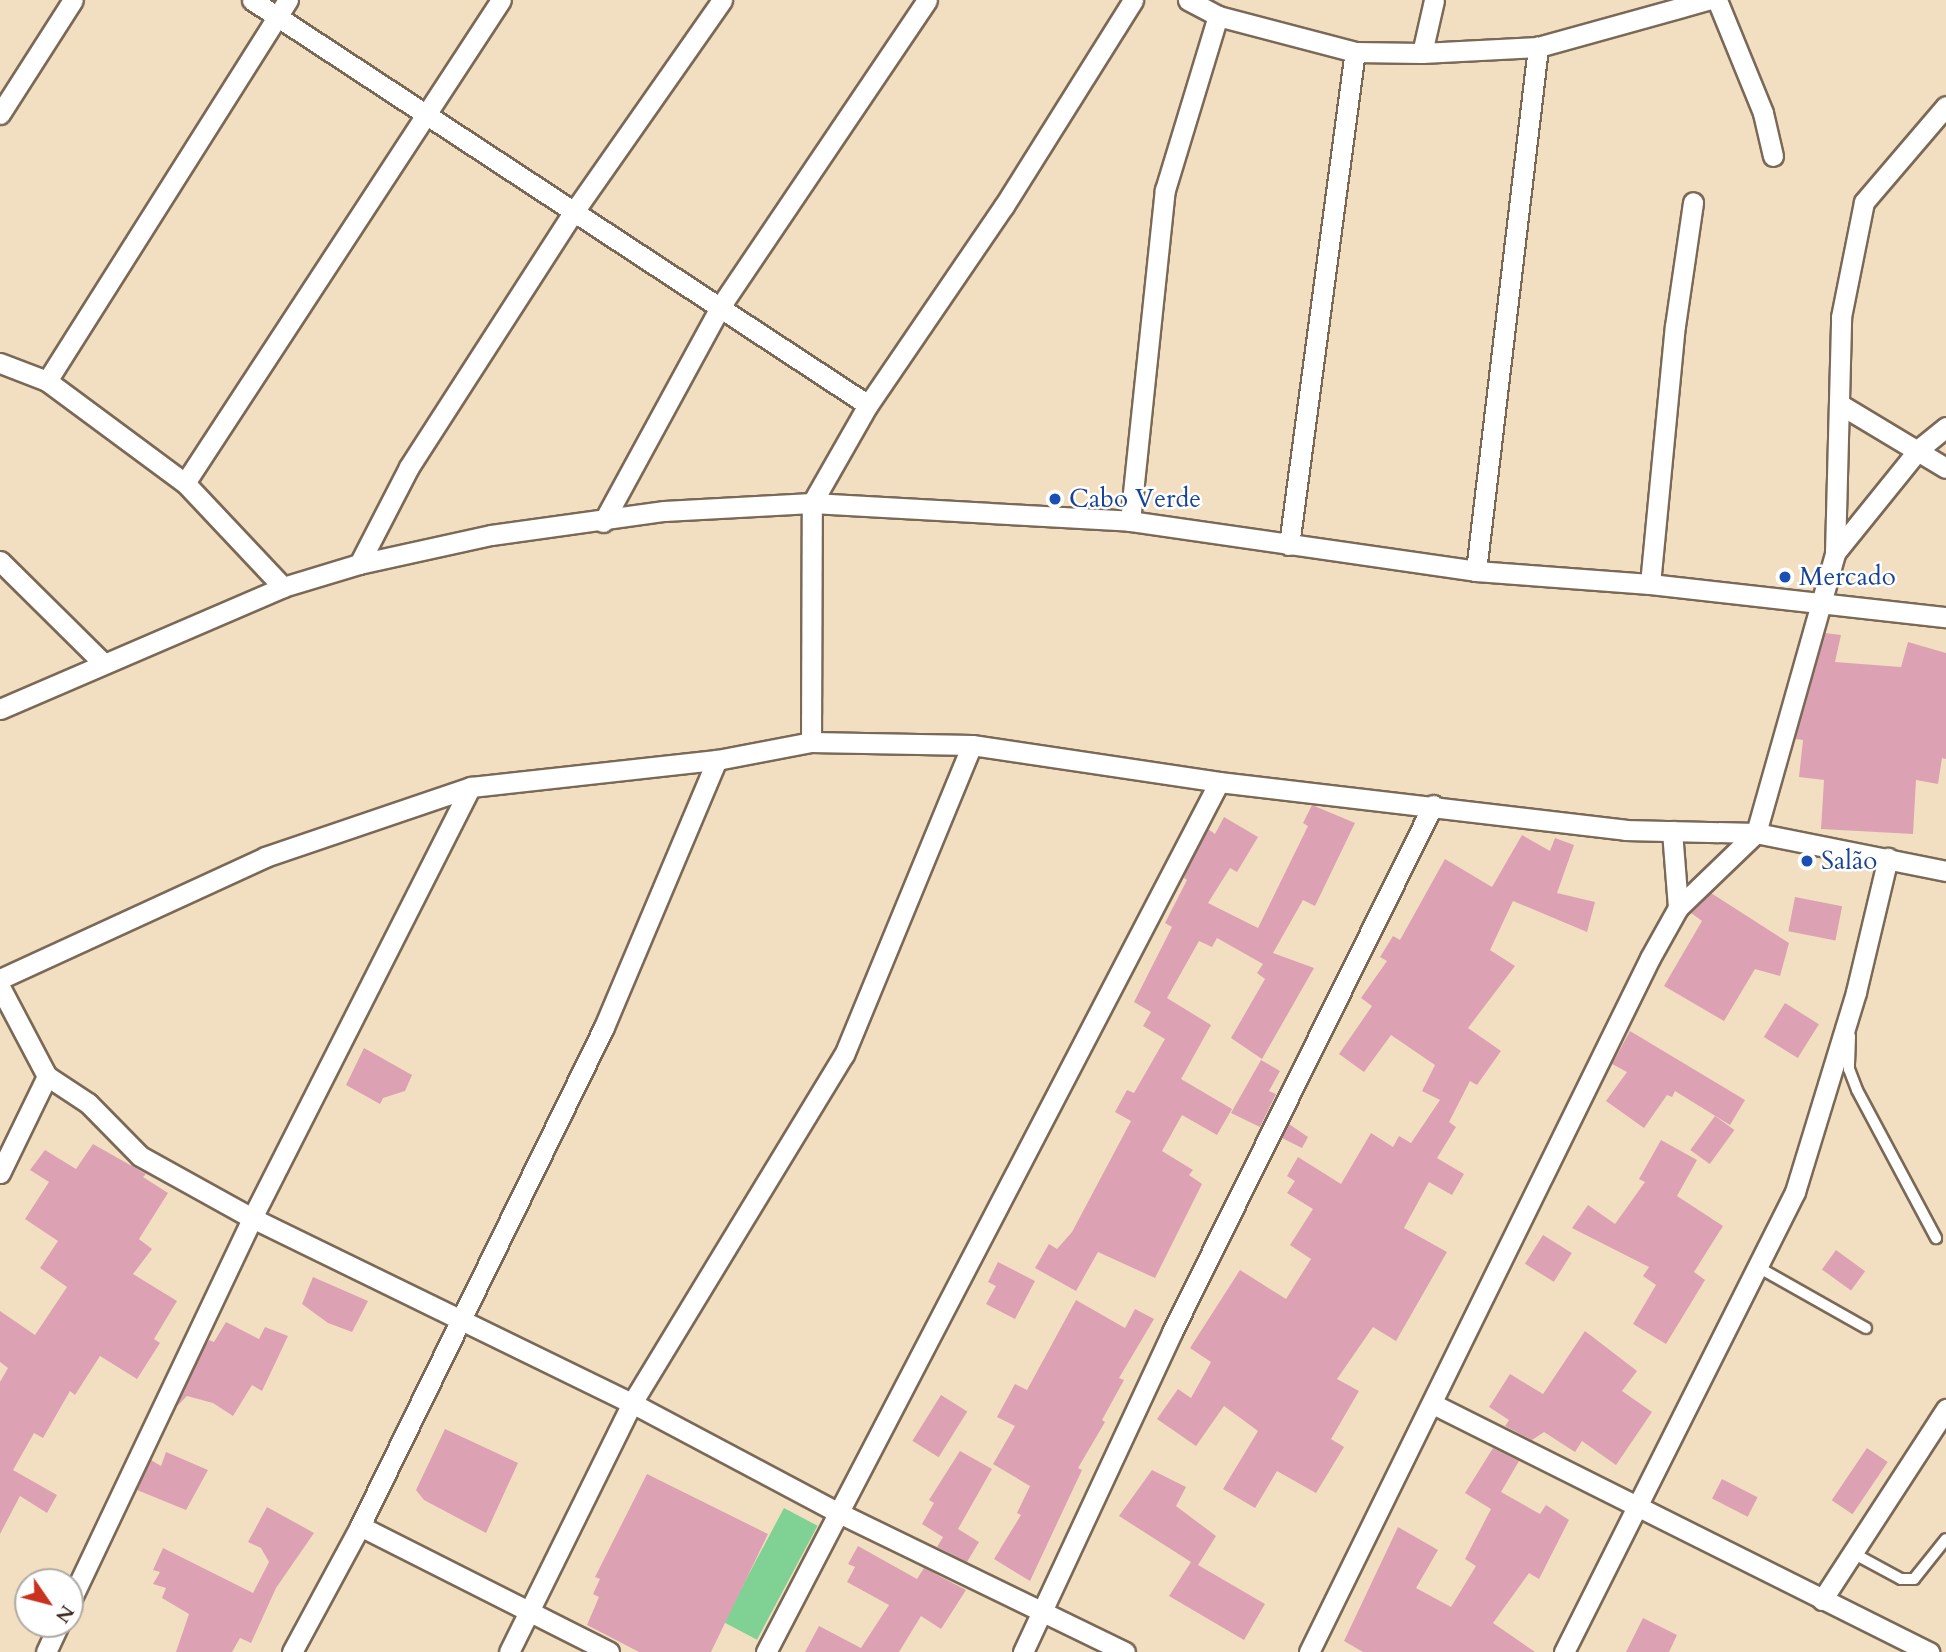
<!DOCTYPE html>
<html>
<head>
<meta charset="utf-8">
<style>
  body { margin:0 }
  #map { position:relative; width:1946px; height:1652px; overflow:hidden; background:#f2dfc1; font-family:Cardo,serif }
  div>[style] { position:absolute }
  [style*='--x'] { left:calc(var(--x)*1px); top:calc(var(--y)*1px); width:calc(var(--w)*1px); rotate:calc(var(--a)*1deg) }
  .green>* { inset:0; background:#7fd294; transform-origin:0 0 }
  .building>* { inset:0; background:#dca2b3; transform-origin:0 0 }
  .roads { filter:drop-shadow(2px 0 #7b6957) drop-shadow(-2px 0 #7b6957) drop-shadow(0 2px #7b6957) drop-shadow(0 -2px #7b6957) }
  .service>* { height:10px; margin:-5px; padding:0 5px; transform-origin:5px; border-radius:5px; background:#fff }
  .minor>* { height:19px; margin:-9.5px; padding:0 9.5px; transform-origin:9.5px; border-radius:9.5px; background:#fff }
  .dots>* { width:19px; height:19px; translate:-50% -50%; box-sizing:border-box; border:4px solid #fff; border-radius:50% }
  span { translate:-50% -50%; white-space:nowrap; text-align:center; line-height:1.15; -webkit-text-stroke:5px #fff; paint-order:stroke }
  .transit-label { font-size:26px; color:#164399 }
  .left { translate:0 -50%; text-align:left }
  .north { position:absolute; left:14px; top:1568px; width:70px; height:70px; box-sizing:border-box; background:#fff; border:2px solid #b1aaa5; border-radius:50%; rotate:125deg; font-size:19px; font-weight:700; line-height:28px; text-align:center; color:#3b2a1e }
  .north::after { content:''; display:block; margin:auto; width:24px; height:32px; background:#c8321e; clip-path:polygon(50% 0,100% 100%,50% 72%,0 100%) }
</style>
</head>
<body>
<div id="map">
  <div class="green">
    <i style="left:784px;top:1508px;width:38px;height:129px;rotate:28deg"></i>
  </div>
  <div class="building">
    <i style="clip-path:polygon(1825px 633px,1841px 635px,1835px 662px,1901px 667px,1908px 642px,1946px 653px,1946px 759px,1942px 758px,1938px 784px,1916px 780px,1913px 834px,1821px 829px,1824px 780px,1799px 777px,1803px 740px,1795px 739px)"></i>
    <i style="clip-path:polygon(1312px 805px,1355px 823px,1315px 906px,1303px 900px,1273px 953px,1314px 968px,1262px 1059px,1231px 1038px,1265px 979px,1257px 973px,1263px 964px,1217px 938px,1212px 947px,1199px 941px,1167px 998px,1211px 1025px,1181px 1079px,1232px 1109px,1217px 1135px,1182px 1115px,1162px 1151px,1193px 1170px,1189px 1175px,1202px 1184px,1155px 1278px,1098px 1252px,1076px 1291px,1035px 1268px,1049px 1244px,1057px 1249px,1072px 1232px,1131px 1121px,1115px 1112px,1127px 1090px,1134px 1093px,1165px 1039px,1143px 1026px,1151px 1012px,1134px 1002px,1172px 927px,1165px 923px,1187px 880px,1184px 878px,1188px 867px,1208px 829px,1215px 834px,1224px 817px,1258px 837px,1237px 872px,1230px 868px,1208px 903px,1258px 928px,1308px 826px,1303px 823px)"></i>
    <i style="clip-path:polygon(1522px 835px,1550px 851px,1555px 838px,1574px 845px,1557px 893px,1595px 902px,1587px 932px,1513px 901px,1490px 950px,1515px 966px,1468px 1028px,1501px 1051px,1477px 1085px,1470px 1081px,1449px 1122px,1456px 1127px,1437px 1158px,1464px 1174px,1452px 1195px,1429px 1182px,1404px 1228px,1447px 1252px,1396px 1341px,1373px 1327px,1337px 1379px,1359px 1391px,1331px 1439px,1344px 1447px,1316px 1493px,1277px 1471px,1255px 1508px,1223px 1489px,1258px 1431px,1224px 1406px,1196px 1446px,1157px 1419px,1178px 1389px,1191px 1398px,1211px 1362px,1190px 1348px,1240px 1270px,1286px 1299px,1311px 1259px,1290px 1245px,1313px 1209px,1287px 1193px,1295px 1181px,1287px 1176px,1298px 1157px,1341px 1184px,1371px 1133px,1393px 1147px,1399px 1136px,1411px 1143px,1440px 1100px,1422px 1091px,1435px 1065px,1391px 1035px,1364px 1072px,1339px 1054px,1372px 1006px,1361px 998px,1387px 961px,1380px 957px,1393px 936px,1400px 940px,1445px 859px,1492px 887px)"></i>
    <i style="clip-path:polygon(1711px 893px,1789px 943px,1780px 976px,1755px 969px,1724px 1021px,1664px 986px,1702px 921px,1691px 913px)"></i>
    <i style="left:1795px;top:897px;width:48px;height:35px;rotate:11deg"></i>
    <i style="left:1785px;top:1003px;width:40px;height:40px;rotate:32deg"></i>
    <i style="clip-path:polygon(1630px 1031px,1745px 1100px,1730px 1125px,1675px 1091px,1672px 1097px,1667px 1095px,1644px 1128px,1606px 1101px,1627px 1072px,1612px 1064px)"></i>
    <i style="clip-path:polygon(364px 1048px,412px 1075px,405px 1091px,383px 1098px,380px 1104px,346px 1085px)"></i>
    <i style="clip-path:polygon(1261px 1060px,1280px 1071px,1269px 1091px,1276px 1094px,1260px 1127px,1231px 1113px)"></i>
    <i style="left:1715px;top:1116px;width:24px;height:42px;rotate:36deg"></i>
    <i style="clip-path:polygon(1289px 1124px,1308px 1137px,1302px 1148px,1282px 1138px)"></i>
    <i style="clip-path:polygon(1661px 1140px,1697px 1160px,1677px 1196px,1723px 1226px,1694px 1272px,1705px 1280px,1666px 1344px,1633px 1324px,1656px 1285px,1643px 1276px,1649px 1267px,1572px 1228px,1588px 1205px,1615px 1224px,1645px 1182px,1639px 1179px)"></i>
    <i style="clip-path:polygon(93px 1144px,146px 1174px,143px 1177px,168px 1193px,139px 1239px,152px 1249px,133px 1274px,177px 1301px,154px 1339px,160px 1343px,137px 1379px,100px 1356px,75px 1395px,70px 1391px,43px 1438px,34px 1433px,13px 1470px,57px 1495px,47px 1513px,20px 1496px,0 1534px,0 1382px,8px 1368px,0 1362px,0 1311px,35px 1335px,67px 1287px,40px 1268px,58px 1241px,25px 1219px,49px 1182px,30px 1170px,45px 1150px,76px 1169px)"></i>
    <i style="left:1543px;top:1235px;width:34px;height:34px;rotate:32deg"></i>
    <i style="left:1836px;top:1250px;width:36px;height:24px;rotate:36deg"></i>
    <i style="clip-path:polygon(998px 1262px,1035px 1281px,1015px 1319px,986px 1304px,996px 1286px,988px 1282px)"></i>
    <i style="clip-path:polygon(313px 1277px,368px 1301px,352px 1332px,328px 1323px,302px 1304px)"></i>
    <i style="clip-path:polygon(1076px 1300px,1125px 1328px,1135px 1309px,1154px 1319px,1119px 1378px,1124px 1380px,1102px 1420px,1105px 1422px,1078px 1468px,1082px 1470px,1030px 1581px,994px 1559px,1021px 1515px,1017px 1513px,1030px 1486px,993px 1464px,1015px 1426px,997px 1417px,1015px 1384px,1027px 1390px)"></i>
    <i style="clip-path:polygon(226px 1322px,259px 1339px,265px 1327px,288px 1336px,262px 1391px,252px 1385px,233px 1416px,213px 1403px,187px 1396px,177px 1406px,205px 1346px,209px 1340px,214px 1342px)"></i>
    <i style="clip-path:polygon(1585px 1331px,1637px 1371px,1622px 1391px,1652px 1412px,1616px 1465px,1582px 1441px,1575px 1452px,1544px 1432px,1532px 1440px,1505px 1426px,1509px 1420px,1489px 1407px,1510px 1374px,1543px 1394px)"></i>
    <i style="left:941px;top:1395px;width:31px;height:54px;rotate:32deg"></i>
    <i style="clip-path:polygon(445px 1429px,518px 1463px,486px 1533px,424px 1500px,416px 1490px)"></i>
    <i style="clip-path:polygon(1493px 1448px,1519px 1461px,1501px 1492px,1540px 1514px,1546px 1505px,1569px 1520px,1539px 1579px,1529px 1573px,1493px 1623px,1535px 1652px,1363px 1652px,1344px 1641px,1398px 1527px,1438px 1550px,1416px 1588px,1451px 1607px,1476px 1566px,1465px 1559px,1491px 1509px,1465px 1493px)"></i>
    <i style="left:1867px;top:1448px;width:25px;height:63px;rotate:34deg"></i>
    <i style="clip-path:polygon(960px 1451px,992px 1469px,958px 1529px,979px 1542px,967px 1562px,937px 1547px,943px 1537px,922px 1524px,934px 1503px,929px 1500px)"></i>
    <i style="clip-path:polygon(166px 1452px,208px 1470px,186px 1510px,137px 1490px,151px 1460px,161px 1466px)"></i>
    <i style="clip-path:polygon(1152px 1470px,1186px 1487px,1176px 1506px,1216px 1536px,1198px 1565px,1265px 1604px,1244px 1640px,1169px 1596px,1191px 1562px,1119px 1516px)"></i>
    <i style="clip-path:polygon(647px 1474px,768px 1534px,711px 1652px,639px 1652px,587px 1625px,599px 1597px,593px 1594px,600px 1579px,595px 1577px)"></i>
    <i style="left:1722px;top:1479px;width:40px;height:22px;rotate:27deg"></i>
    <i style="clip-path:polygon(267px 1507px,314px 1533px,276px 1588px,251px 1643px,240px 1638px,232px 1652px,176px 1652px,189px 1614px,162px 1598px,166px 1588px,153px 1584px,160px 1572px,153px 1570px,163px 1548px,253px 1593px,269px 1562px,261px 1548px,248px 1542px)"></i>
    <i style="clip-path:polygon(858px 1546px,917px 1579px,924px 1568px,966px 1590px,941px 1629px,921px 1616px,899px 1652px,805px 1652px,819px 1626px,861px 1648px,889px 1605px,847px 1582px,855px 1567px,848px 1564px)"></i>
    <i style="clip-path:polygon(1643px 1618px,1677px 1635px,1669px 1652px,1626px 1652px)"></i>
  </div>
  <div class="roads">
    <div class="service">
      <i style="--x:1850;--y:1036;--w:33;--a:92"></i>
      <i style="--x:1849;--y:1069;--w:22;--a:69"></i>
      <i style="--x:1857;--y:1090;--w:168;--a:61.9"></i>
      <i style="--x:1758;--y:1267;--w:124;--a:29.5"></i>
      <i style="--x:1851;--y:1552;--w:57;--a:28.4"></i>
      <i style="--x:1901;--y:1579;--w:13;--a:0"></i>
      <i style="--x:1914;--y:1579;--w:51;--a:-51.3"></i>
    </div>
    <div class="minor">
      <i style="--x:252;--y:0;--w:737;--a:33.32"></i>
      <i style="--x:1188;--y:0;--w:34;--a:28"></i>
      <i style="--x:1218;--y:16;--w:142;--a:14.7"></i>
      <i style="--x:1355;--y:52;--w:67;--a:0.9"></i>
      <i style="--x:1422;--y:53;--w:116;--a:-3"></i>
      <i style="--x:1538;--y:47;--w:176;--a:-15.5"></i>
      <i style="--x:1717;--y:0;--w:122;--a:67.8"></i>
      <i style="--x:1763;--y:113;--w:44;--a:76.9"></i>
      <i style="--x:1422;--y:53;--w:54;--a:-77.2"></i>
      <i style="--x:0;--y:114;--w:135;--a:-57.4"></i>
      <i style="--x:0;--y:363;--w:50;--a:21"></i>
      <i style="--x:47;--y:381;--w:172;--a:36.5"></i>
      <i style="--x:185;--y:483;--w:143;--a:46.7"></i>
      <i style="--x:47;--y:381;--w:451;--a:-57.7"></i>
      <i style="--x:1841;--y:405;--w:122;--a:31"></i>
      <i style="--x:185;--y:483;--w:577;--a:-56.81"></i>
      <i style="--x:1130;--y:521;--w:333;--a:-84"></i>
      <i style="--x:1165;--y:190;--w:182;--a:-73.1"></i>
      <i style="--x:603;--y:522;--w:245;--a:-61.4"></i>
      <i style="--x:720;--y:307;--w:370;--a:-56"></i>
      <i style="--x:1289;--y:545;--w:497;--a:-82.4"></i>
      <i style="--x:1835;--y:553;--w:134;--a:-51.1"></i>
      <i style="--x:1919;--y:449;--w:35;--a:-39"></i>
      <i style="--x:0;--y:561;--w:145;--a:44.7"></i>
      <i style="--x:359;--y:564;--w:109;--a:-62.7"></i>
      <i style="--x:409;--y:467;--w:302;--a:-57.2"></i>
      <i style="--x:573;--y:213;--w:260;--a:-55"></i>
      <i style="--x:1476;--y:571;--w:528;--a:-83.25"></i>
      <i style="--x:1650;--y:584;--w:259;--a:-84.5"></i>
      <i style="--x:1675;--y:326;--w:125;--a:-81.7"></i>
      <i style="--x:0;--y:709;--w:308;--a:-23.3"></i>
      <i style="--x:283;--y:587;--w:79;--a:-16.8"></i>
      <i style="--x:359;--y:564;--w:135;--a:-12.4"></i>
      <i style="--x:491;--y:535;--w:175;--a:-7.9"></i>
      <i style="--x:664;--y:511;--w:148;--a:-3.1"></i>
      <i style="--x:812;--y:503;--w:319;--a:3.2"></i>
      <i style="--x:1130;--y:521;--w:350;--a:8.2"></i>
      <i style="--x:1476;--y:571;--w:174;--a:4.3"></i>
      <i style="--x:1650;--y:584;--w:298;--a:6.4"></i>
      <i style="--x:811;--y:742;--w:239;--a:-89.8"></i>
      <i style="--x:812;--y:503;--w:113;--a:-60.3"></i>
      <i style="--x:868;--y:405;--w:241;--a:-55.7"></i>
      <i style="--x:1004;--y:206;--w:243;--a:-57.9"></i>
      <i style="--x:1672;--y:831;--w:77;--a:85.5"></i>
      <i style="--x:0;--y:979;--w:292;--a:-24.7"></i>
      <i style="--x:265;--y:857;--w:218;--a:-18.8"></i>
      <i style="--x:471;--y:787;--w:247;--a:-6.3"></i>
      <i style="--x:717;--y:760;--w:96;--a:-10.8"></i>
      <i style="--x:811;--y:742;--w:161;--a:1.1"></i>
      <i style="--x:972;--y:745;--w:250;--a:8.5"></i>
      <i style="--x:1219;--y:782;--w:409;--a:6.7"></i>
      <i style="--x:1625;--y:830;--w:131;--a:1.3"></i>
      <i style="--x:1756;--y:833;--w:194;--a:11.3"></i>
      <i style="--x:0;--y:987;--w:101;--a:62.2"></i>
      <i style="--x:47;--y:1076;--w:49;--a:33.4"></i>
      <i style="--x:88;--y:1103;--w:74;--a:45.5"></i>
      <i style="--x:140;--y:1156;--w:128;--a:29"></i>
      <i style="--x:252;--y:1218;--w:423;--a:26"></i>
      <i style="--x:632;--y:1403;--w:232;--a:28"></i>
      <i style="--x:837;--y:1512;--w:320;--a:25.9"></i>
      <i style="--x:0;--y:1173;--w:108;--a:-64.1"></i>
      <i style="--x:1433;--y:1404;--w:555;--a:26.57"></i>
      <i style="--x:360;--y:1526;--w:279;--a:26.8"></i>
      <i style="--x:1822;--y:1600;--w:228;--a:-57"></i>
      <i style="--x:70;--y:1602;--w:425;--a:-64.6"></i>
      <i style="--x:252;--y:1218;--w:483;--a:-63.1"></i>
      <i style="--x:46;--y:1652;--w:31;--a:-65"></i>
      <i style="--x:292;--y:1652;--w:143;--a:-61.6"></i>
      <i style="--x:360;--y:1526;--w:555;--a:-63.94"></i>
      <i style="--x:604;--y:1027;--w:290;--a:-67.1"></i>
      <i style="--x:509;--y:1652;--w:278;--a:-63.7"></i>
      <i style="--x:632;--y:1403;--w:407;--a:-58.7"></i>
      <i style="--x:844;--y:1055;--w:335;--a:-67.6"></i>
      <i style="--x:766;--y:1652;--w:981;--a:-62.49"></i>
      <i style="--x:1023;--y:1652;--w:353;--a:-65"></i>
      <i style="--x:1172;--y:1332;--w:588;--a:-63.65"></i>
      <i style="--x:1309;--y:1652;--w:773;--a:-63.83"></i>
      <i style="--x:1650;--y:958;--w:57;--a:-60.8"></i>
      <i style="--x:1678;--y:908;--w:108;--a:-43.9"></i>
      <i style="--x:1756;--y:833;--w:291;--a:-74.2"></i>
      <i style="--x:1835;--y:553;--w:236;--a:-88.5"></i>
      <i style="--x:1841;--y:317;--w:117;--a:-78.7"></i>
      <i style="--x:1864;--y:202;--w:126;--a:-49.5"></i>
      <i style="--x:1564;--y:1652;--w:515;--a:-63.34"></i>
      <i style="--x:1795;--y:1192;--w:209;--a:-73"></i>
      <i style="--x:1856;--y:992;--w:138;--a:-76.6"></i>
    </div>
  </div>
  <div class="dots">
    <i style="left:1055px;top:499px;background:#1a4fb4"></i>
    <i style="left:1785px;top:577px;background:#1a4fb4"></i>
    <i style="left:1807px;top:861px;background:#1a4fb4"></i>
  </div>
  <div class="transit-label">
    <span class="left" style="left:1069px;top:499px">Cabo Verde</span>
    <span class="left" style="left:1799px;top:577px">Mercado</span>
    <span class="left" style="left:1821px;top:861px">Salão</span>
  </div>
  <div class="north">N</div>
</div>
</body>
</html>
